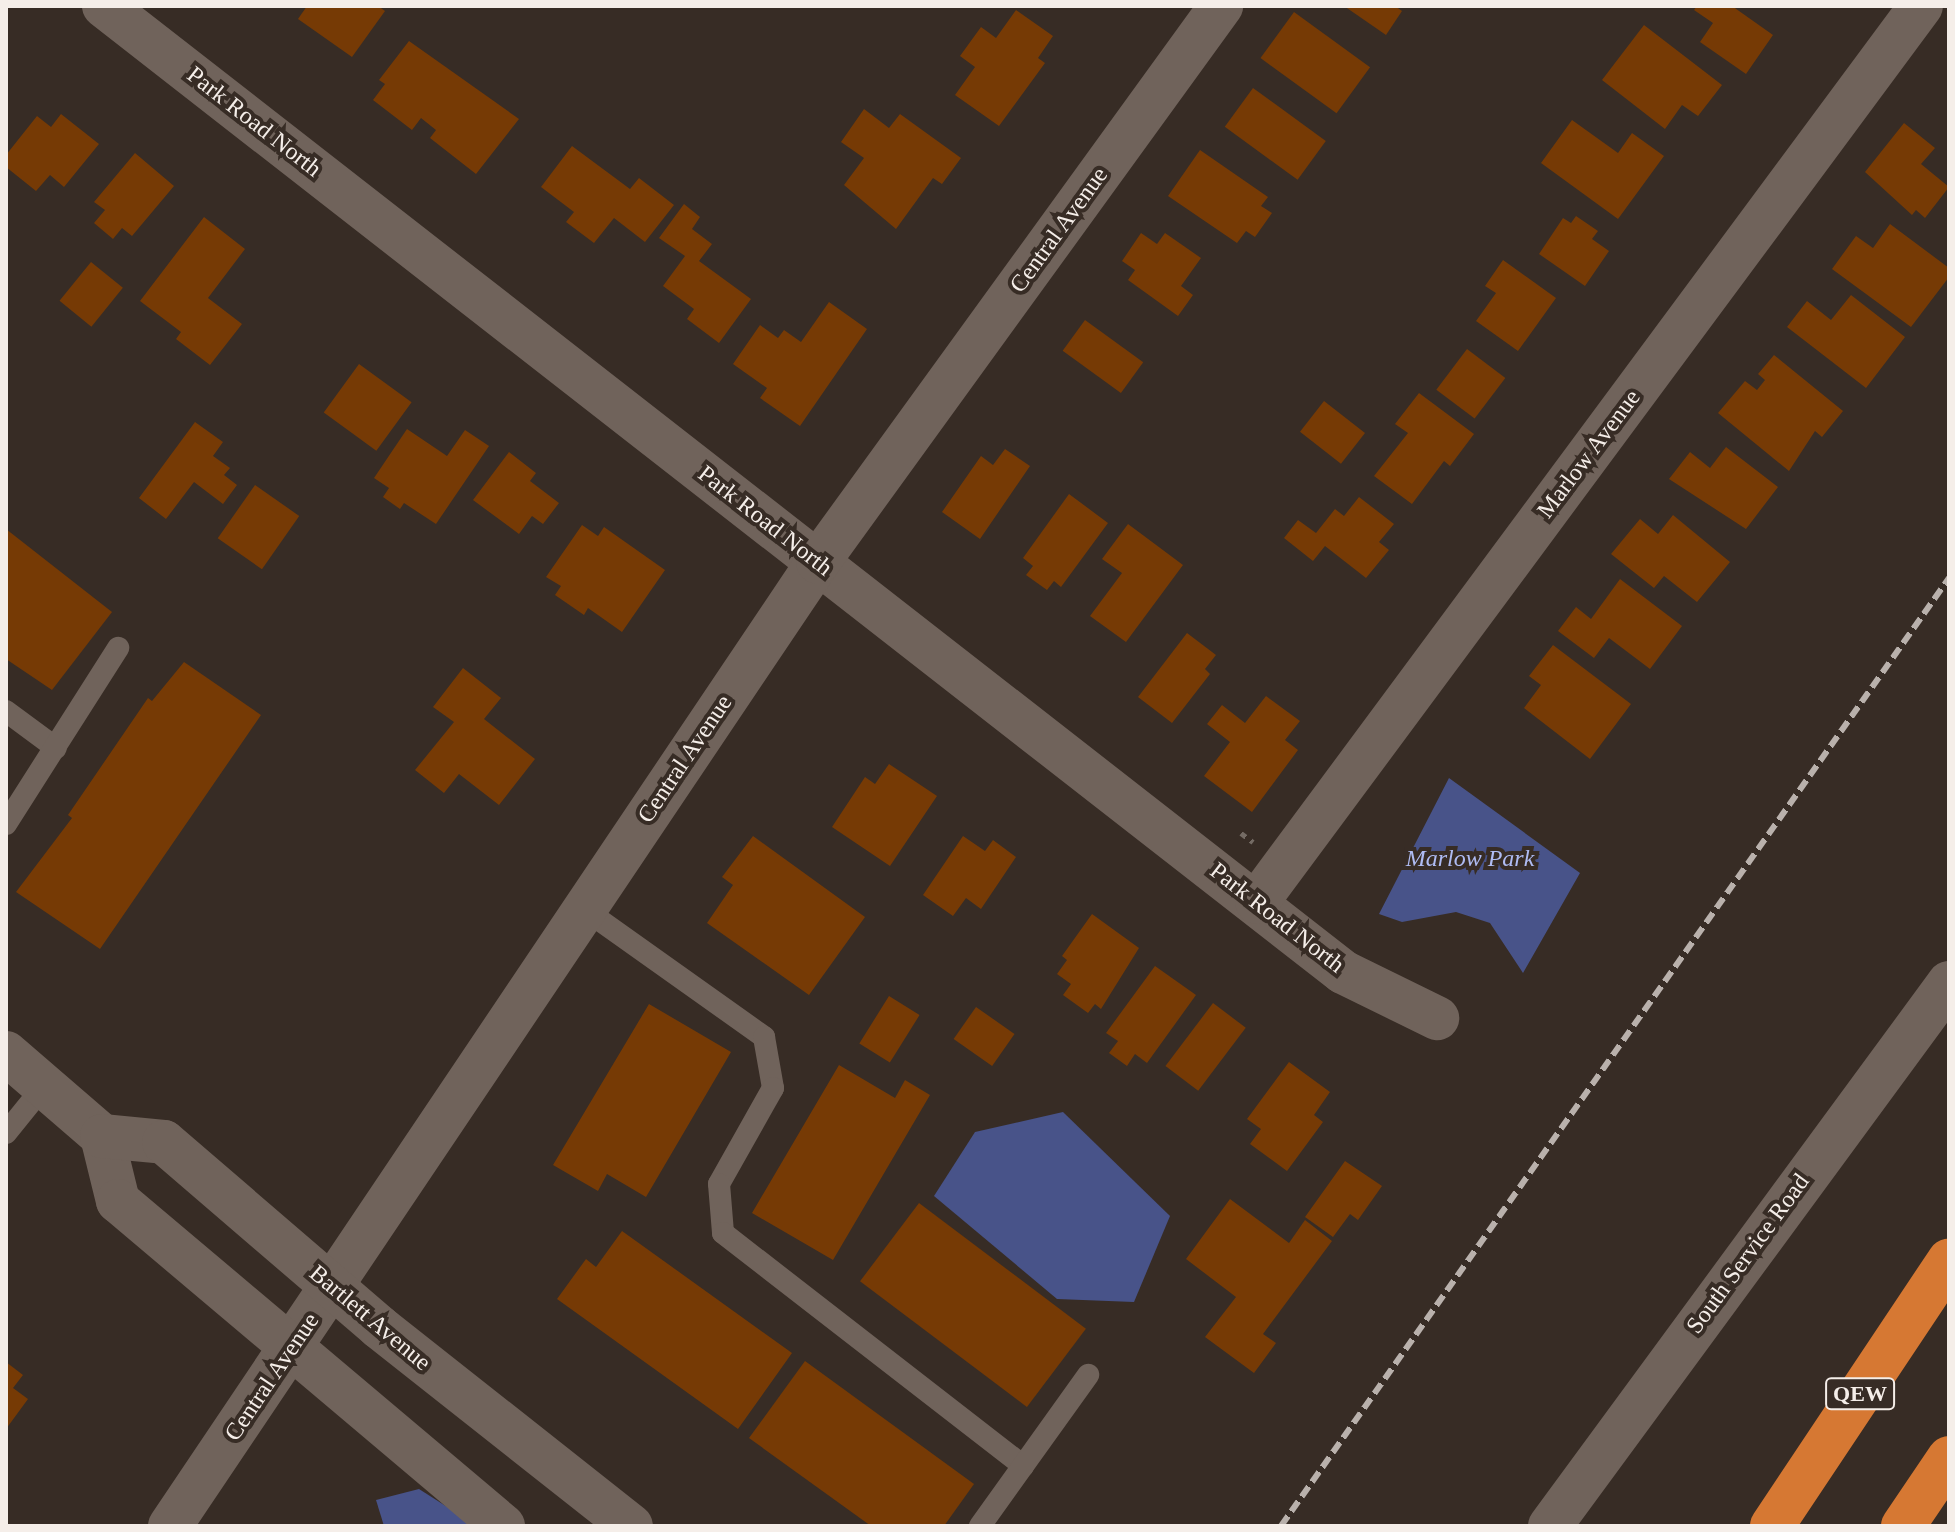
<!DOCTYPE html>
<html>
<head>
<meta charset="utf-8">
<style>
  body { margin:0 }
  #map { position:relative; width:1955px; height:1532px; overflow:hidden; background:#372c25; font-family:"Times New Roman",serif }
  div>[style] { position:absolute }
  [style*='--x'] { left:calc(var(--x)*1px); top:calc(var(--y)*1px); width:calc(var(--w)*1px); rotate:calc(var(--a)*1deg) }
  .green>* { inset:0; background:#485389 }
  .building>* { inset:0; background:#763a05; transform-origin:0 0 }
  .path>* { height:5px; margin-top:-2.5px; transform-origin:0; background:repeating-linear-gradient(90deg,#746b64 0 6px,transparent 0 12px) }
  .lane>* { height:22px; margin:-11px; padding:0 11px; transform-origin:11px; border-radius:11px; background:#70635b }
  .street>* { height:44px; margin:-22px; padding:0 22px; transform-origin:22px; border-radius:22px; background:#70635b }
  .secondary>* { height:44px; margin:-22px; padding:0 22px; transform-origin:22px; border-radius:22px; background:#70635b }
  .highway>* { height:44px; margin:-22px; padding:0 22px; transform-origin:22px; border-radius:22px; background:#d67833 }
  .rail>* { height:6px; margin-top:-3px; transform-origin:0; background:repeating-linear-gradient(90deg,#b9b1ac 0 12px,transparent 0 18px) }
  span { translate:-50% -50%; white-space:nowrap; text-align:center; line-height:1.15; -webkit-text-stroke:8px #372c25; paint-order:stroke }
  .shield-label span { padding:2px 6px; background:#372c25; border:2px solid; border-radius:6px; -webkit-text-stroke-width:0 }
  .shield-label { font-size:22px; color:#f5eee9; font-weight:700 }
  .street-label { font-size:24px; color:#f5eee9 }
  .park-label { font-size:24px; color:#afbcf3; font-style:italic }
  .frame { position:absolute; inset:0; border:8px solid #f5eee9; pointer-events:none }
</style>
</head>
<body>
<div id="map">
  <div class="green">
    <i style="clip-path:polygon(1449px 778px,1580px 873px,1523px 973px,1490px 923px,1456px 912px,1402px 922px,1379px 914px)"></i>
    <i style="clip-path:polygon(1063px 1112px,1170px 1216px,1134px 1302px,1057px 1299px,934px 1196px,975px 1132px)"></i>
    <i style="clip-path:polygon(419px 1489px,463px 1517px,469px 1526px,384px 1526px,376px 1500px)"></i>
  </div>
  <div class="building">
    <i style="clip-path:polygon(307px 6px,378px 6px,385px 11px,352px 57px,298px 19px)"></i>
    <i style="clip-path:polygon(1344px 6px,1395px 6px,1402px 11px,1386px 35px)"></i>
    <i style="clip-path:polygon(1697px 6px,1732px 6px,1773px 35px,1746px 74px,1700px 42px,1713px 23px,1694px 10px)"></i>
    <i style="clip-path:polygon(1016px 10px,1053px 36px,1038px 58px,1045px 63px,999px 126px,955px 95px,975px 67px,960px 56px,981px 27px,996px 38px)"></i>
    <i style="left:1294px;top:12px;width:94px;height:57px;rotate:36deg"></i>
    <i style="clip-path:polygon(1644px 25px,1722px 85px,1698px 116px,1682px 105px,1665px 129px,1602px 80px)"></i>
    <i style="clip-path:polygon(409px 41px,519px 119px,476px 174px,430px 138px,436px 130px,421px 118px,412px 130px,373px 100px,385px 84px,379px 80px)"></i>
    <i style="left:1253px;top:88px;width:90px;height:48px;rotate:36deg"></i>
    <i style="clip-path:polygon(864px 109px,889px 128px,900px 114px,961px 158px,942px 184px,933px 178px,896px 229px,844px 185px,864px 158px,841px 142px)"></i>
    <i style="clip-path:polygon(61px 114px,99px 144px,64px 187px,50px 175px,36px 191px,6px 167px,6px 155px,37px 116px,51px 127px)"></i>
    <i style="clip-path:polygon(1572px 120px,1618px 153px,1632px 133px,1664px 156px,1618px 219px,1541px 163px)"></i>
    <i style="clip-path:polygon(1904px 123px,1935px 148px,1921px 164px,1949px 187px,1925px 218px,1916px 210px,1912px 215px,1865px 172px)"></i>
    <i style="clip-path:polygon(572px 146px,630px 189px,639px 178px,674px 205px,645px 242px,614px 218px,594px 243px,566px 222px,574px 212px,541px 187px)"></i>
    <i style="clip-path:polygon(1200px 150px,1268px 197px,1261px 206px,1272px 213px,1255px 237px,1246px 231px,1237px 243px,1168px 196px)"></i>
    <i style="clip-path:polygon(135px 153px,174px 186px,132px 236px,122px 228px,113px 239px,94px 223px,105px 210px,94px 202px)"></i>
    <i style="clip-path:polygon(684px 204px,700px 217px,692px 229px,712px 244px,699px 261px,751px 299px,719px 343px,687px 319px,694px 309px,663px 286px,685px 256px,659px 238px)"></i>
    <i style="clip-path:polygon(1576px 216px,1598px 231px,1592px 239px,1609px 251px,1585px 286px,1539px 254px,1563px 218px,1571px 223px)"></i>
    <i style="clip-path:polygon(204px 217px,245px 249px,208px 298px,242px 324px,210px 365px,176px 339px,181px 332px,140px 301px)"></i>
    <i style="clip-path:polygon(1890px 224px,1949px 268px,1949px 277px,1911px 327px,1832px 269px,1856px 236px,1873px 248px)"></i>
    <i style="clip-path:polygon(1141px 233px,1157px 244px,1165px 233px,1201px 258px,1181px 286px,1193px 295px,1178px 316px,1128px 280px,1135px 270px,1122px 261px)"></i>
    <i style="clip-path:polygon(1503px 260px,1556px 298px,1518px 351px,1476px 321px,1496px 293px,1485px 286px)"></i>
    <i style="left:91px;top:262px;width:41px;height:50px;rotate:39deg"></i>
    <i style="clip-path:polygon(1851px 295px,1905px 337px,1866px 388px,1787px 327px,1807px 301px,1831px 320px)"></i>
    <i style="clip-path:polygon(829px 302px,867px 329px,800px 426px,760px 398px,767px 388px,733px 364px,760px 325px,778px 338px,784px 330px,801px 342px)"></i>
    <i style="left:1085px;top:320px;width:72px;height:38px;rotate:36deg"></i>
    <i style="left:1467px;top:349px;width:48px;height:51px;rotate:37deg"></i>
    <i style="clip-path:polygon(1774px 355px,1843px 411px,1822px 437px,1815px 431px,1789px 471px,1718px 413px,1745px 381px,1757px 390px,1765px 380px,1758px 374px)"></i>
    <i style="left:359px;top:364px;width:65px;height:60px;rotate:36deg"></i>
    <i style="clip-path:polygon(1419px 393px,1474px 434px,1450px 466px,1444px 461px,1412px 504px,1374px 476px,1408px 433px,1395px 424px)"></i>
    <i style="left:1324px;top:401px;width:52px;height:39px;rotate:38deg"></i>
    <i style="clip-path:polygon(195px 422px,223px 442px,213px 456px,230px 468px,224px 475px,237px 485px,223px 504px,194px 482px,166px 519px,139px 498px)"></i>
    <i style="clip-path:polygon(407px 429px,447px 456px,465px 430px,489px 446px,436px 524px,404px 503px,400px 509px,383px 497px,389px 488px,374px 478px)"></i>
    <i style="clip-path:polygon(1726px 447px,1778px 487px,1746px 529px,1669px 479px,1690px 452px,1710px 468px)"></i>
    <i style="clip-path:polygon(1005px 449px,1030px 466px,980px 539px,942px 512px,981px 456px,993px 465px)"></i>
    <i style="clip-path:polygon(509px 452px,536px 473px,530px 481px,559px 503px,543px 524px,532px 516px,519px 534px,473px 500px)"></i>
    <i style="left:255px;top:485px;width:54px;height:65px;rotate:35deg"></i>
    <i style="clip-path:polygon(1069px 494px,1108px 523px,1061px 587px,1054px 581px,1047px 590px,1026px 575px,1033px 566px,1023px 558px)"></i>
    <i style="clip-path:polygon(1359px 497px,1394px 524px,1379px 542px,1389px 550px,1366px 578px,1325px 546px,1313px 561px,1284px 538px,1298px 520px,1316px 533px,1335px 509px,1344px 516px)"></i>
    <i style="clip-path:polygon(1673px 515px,1730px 562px,1697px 602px,1664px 576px,1654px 588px,1611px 554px,1640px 519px,1658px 534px)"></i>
    <i style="clip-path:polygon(1128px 524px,1183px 565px,1126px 642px,1090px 616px,1122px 573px,1102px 559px)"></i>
    <i style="clip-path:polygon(582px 525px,598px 536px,604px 527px,665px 570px,622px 632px,588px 608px,584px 615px,555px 595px,561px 586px,546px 577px)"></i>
    <i style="clip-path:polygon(6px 529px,112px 612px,52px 690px,6px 659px)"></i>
    <i style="clip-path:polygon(1620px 579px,1682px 626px,1650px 669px,1609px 638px,1594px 658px,1558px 631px,1576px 607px,1591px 619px)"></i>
    <i style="clip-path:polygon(1187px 633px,1216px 655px,1205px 669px,1210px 674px,1172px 723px,1138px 697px)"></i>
    <i style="clip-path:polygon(1553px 645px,1631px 704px,1590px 759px,1524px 708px,1541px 685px,1529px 676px)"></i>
    <i style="clip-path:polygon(184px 662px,261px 715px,100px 949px,16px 892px,72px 818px,68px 815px,148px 698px,152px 701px)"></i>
    <i style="clip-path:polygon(463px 668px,501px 698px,484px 719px,535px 759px,499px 805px,459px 774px,444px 793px,415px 770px,454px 722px,433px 707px)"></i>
    <i style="clip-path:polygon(1266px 696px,1300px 721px,1285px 740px,1298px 750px,1252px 812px,1204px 776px,1230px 742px,1207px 724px,1222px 705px,1245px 723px)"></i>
    <i style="clip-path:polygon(889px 764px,937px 796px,890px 866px,832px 827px,865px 777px,875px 784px)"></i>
    <i style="clip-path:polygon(753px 836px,865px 917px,809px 995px,707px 923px,733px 885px,722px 877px)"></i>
    <i style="clip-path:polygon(963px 836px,985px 851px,993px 840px,1016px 857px,981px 909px,966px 898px,953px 916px,923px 895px)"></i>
    <i style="clip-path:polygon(1092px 914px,1139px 948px,1101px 1009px,1095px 1004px,1088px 1013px,1063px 995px,1071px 984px,1057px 974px,1067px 960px,1062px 956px)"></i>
    <i style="clip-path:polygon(1155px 966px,1196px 995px,1147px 1063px,1135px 1054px,1127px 1066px,1109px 1053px,1118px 1041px,1106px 1033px)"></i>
    <i style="left:889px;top:996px;width:36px;height:56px;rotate:32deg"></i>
    <i style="left:1213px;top:1003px;width:41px;height:79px;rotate:37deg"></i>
    <i style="clip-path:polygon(649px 1004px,731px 1052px,646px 1197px,607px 1174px,598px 1191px,553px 1165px)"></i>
    <i style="left:976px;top:1007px;width:47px;height:39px;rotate:35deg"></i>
    <i style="clip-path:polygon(1289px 1062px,1330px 1092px,1314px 1115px,1323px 1122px,1287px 1171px,1250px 1144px,1261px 1129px,1247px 1119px)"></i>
    <i style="clip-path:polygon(839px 1065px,895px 1098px,905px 1080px,930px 1095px,833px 1260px,752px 1213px)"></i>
    <i style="clip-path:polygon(1345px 1161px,1382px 1186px,1358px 1220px,1350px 1214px,1333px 1237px,1305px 1217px)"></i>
    <i style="clip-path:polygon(1230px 1199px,1289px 1243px,1305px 1220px,1332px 1241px,1263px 1334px,1276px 1343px,1254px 1373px,1205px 1337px,1236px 1297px,1186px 1259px)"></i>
    <i style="left:919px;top:1203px;width:209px;height:98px;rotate:37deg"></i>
    <i style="clip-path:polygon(622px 1231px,792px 1353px,738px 1429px,557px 1299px,586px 1259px,596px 1267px)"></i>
    <i style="clip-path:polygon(805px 1361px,974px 1484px,944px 1526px,871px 1526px,749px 1438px)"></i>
    <i style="clip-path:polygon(6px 1362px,23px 1375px,13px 1388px,28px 1399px,6px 1429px)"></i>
  </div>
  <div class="path">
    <i style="--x:1241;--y:833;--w:15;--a:37"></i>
  </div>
  <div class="lane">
    <i style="--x:6;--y:711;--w:62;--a:36.5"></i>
    <i style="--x:6;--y:824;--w:209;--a:-57.5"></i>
    <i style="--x:584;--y:909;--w:221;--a:35.4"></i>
    <i style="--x:764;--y:1037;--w:52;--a:80"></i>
    <i style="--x:773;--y:1088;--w:110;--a:119.4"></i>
    <i style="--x:719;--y:1184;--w:49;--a:85.3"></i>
    <i style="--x:723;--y:1233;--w:380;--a:37.8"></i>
    <i style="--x:6;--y:1133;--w:60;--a:-51"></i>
    <i style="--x:980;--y:1526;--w:186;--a:-54.4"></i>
  </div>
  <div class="street">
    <i style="--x:104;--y:6;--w:1571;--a:37.94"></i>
    <i style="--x:1343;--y:972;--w:105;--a:26.1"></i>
    <i style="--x:1257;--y:902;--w:1115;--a:-53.46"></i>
    <i style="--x:170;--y:1526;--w:1162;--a:-56.09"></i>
    <i style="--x:818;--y:562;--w:687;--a:-54.06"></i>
  </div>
  <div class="secondary">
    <i style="--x:6;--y:1053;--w:127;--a:40.8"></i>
    <i style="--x:102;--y:1136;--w:67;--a:76.2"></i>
    <i style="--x:118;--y:1201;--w:504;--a:40.17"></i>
    <i style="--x:102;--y:1136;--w:62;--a:5.5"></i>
    <i style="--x:164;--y:1142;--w:284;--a:40.7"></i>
    <i style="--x:379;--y:1327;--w:321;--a:38.3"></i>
    <i style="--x:1550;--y:1526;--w:674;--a:-53.69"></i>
  </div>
  <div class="highway">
    <i style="--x:1772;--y:1526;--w:319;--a:-56.3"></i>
    <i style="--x:1903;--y:1526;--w:82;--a:-55.9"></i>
  </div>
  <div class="rail">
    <i style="--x:1281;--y:1526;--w:1160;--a:-54.83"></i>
  </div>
  <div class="shield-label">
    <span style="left:1860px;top:1394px">QEW</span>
  </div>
  <div class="street-label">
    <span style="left:254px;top:122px;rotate:38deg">Park Road North</span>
    <span style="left:1059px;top:230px;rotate:-54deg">Central Avenue</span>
    <span style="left:1589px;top:454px;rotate:-53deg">Marlow Avenue</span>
    <span style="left:765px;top:521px;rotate:38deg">Park Road North</span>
    <span style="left:685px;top:759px;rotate:-56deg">Central Avenue</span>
    <span style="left:1277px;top:918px;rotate:38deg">Park Road North</span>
    <span style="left:1748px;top:1254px;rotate:-54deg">South Service Road</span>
    <span style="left:370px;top:1318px;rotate:40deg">Bartlett Avenue</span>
    <span style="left:272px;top:1377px;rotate:-56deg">Central Avenue</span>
  </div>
  <div class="park-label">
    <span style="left:1470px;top:859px">Marlow Park</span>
  </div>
  <div class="frame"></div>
</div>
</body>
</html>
